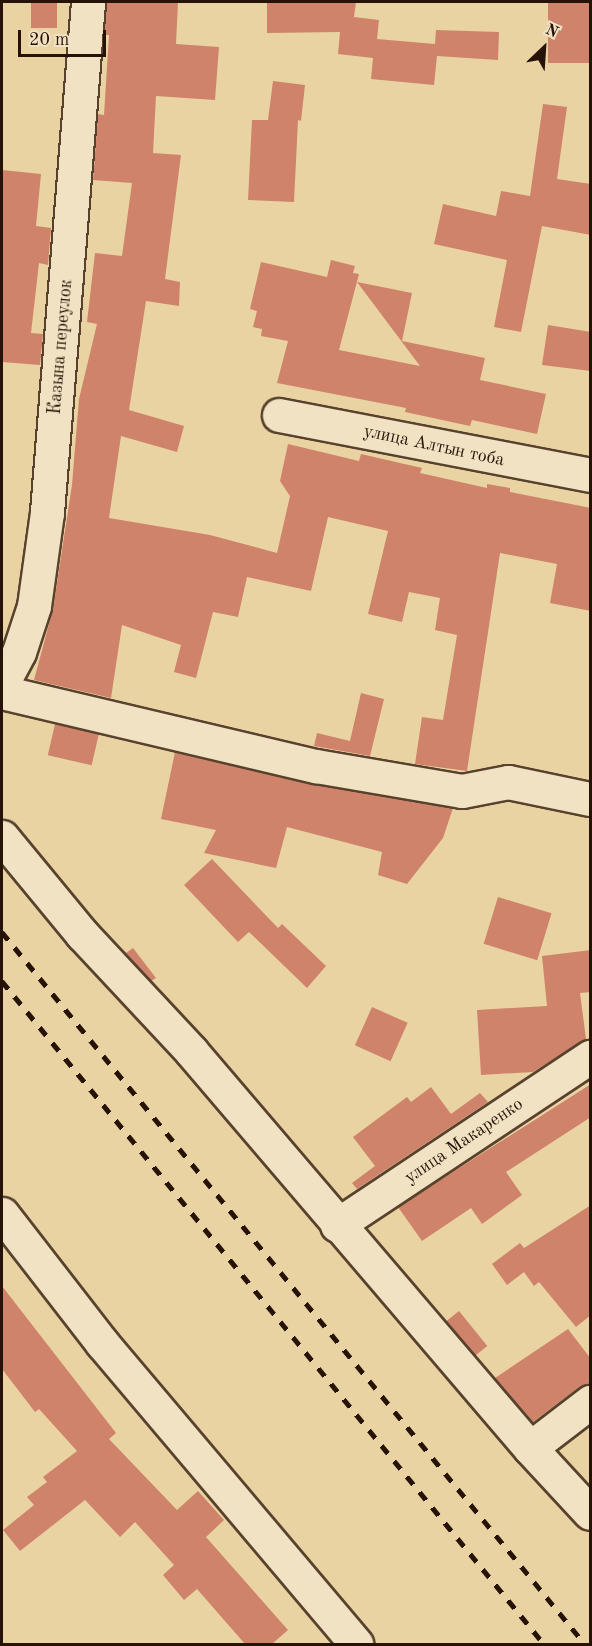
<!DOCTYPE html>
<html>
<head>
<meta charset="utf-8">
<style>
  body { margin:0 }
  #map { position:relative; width:592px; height:1646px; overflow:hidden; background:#e9d3a3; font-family:"Old Standard TT",serif }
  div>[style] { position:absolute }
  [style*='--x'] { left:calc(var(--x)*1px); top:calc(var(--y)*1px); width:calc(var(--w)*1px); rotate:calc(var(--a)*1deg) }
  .building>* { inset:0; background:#cf836a; transform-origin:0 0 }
  .roads { filter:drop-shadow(2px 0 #58422d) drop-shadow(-2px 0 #58422d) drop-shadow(0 2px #58422d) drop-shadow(0 -2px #58422d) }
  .street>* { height:33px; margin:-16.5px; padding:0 16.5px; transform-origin:16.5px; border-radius:16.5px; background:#f1e2c3 }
  .rail>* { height:4.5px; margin-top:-2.25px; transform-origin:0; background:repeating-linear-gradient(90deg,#271206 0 10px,transparent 0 20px) }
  span { translate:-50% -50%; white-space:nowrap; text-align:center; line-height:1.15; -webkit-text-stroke:6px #f1e2c3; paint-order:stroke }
  .street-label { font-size:18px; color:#271206 }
  .frame { position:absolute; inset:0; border:3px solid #271206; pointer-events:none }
  .north { position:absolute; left:514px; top:18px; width:60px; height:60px; -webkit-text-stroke:4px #f1e2c3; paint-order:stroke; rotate:25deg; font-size:16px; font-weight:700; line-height:24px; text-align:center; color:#271206 }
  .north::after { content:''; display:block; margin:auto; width:21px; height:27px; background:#271206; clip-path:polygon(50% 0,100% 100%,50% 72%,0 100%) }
  .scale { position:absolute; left:18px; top:30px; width:88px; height:27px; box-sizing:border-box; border:3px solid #271206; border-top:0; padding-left:8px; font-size:18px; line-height:21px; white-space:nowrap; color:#271206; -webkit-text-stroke:4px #f1e2c3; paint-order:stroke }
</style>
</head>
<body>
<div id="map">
  <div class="building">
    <i style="left:31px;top:2px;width:26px;height:26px"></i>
    <i style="clip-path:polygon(106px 2px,178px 2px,176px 44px,219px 47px,215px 100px,156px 96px,153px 153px,181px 155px,165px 279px,180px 282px,179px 306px,146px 301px,129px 410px,184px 426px,177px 452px,121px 436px,109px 518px,210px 535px,277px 553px,290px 496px,280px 481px,288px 444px,359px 461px,361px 454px,422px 468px,420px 473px,487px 488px,487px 484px,510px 488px,510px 492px,591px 508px,591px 611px,550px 603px,557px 564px,500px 553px,467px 771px,415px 764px,422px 717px,443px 720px,457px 635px,435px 630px,440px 598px,409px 592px,402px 622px,368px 614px,388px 531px,328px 517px,311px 591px,247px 577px,238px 617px,213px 612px,196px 678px,174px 672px,181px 645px,122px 625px,111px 698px,34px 680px,53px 609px,72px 485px,79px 399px,97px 324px,87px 322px,95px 253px,122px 256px,132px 183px,93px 180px,98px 114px,104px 115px,109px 35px,104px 35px)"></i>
    <i style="clip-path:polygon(267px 2px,356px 2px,354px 17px,379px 20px,377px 39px,435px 44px,436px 30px,499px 32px,498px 60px,437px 56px,434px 85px,371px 79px,373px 58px,338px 54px,340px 32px,267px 33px)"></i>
    <i style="left:548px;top:2px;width:43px;height:61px"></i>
    <i style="clip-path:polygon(273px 81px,305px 85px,301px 121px,298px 120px,294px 202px,248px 200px,252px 120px,268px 120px)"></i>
    <i style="clip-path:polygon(543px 104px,567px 107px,557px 179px,591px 184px,591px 235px,542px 226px,521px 332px,494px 327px,507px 260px,434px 244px,443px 204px,496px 216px,501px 191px,530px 196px)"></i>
    <i style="clip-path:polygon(2px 170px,41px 174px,36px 226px,51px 228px,48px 265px,39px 263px,31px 333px,43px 334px,40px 365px,2px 362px)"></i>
    <i style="clip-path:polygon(331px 260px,355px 266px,353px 273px,359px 274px,339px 350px,420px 366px,357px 282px,412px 293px,402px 341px,485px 358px,480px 380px,546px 394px,537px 434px,472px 420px,470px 426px,405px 412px,406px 408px,277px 383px,288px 341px,261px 336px,262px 329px,253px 327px,257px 311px,250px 309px,261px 262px,327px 277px)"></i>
    <i style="clip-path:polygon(548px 325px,591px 332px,591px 371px,542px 365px)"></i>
    <i style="clip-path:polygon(361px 693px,384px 699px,370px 756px,314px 746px,317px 733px,350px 741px)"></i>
    <i style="left:55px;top:724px;width:45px;height:32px;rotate:13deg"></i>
    <i style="clip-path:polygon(175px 752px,313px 784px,453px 808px,443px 838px,407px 884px,378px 875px,382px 852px,287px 827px,276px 868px,204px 853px,216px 830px,161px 819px)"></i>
    <i style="clip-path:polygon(212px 859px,278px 928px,282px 924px,326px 966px,307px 988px,249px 932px,238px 942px,184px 885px)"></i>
    <i style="left:498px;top:897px;width:56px;height:49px;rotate:17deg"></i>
    <i style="clip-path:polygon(133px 948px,156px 978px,151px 981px,126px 953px)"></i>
    <i style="clip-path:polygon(591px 950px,591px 992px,580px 993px,586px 1039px,533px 1072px,481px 1075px,477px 1010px,547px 1006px,542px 956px)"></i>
    <i style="left:372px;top:1007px;width:39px;height:42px;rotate:24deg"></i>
    <i style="clip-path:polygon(591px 1084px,591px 1117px,506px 1172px,522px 1195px,482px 1224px,471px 1208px,422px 1241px,398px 1207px)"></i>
    <i style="clip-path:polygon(431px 1087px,451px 1114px,480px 1093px,488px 1102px,357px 1189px,352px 1183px,375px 1166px,353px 1137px,407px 1097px,411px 1102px)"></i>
    <i style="clip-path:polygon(591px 1205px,591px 1315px,576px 1327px,539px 1282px,534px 1286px,524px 1272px,507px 1285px,492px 1264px,520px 1243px,524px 1248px)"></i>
    <i style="clip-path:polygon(2px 1286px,116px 1433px,109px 1439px,177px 1510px,198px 1491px,224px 1520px,206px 1537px,288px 1630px,272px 1644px,245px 1644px,197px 1589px,184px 1600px,163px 1575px,174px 1565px,135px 1522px,120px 1537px,85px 1500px,20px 1551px,3px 1530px,34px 1505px,27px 1497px,47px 1482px,43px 1477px,77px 1451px,39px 1409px,35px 1412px,2px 1369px)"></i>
    <i style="left:459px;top:1311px;width:45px;height:16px;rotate:51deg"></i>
    <i style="clip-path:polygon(568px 1329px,591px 1359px,591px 1384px,579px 1387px,533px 1422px,495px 1378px)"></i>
  </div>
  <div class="roads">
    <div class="street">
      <i style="--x:279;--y:415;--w:317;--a:10.9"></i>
      <i style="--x:2;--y:684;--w:36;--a:-62"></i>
      <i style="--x:19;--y:652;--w:48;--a:-71.9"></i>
      <i style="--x:34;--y:606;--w:95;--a:-82.1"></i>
      <i style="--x:47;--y:512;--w:512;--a:-85.4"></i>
      <i style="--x:2;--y:692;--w:323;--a:13.3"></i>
      <i style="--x:316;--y:766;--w:148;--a:9.7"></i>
      <i style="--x:462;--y:791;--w:47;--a:-11.1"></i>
      <i style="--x:508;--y:782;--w:84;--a:11.7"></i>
      <i style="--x:2;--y:837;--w:126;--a:50.5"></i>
      <i style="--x:82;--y:934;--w:160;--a:47"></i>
      <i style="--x:191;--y:1051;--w:522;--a:49.51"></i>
      <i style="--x:530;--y:1448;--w:88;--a:47.3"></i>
      <i style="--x:2;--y:1214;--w:163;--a:52.2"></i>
      <i style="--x:102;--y:1343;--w:394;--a:49.8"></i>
      <i style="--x:337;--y:1225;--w:304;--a:-33.6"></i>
      <i style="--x:530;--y:1448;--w:76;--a:-37.5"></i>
    </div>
  </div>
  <div class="rail">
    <i style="--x:2;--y:932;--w:920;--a:50.69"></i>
    <i style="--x:2;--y:981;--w:856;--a:50.73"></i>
  </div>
  <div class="street-label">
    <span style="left:61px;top:347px;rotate:-85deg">Казына переулок</span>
    <span style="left:434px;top:446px;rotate:12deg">улица Алтын тоба</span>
    <span style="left:464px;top:1141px;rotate:-34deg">улица Макаренко</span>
  </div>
  <div class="frame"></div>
  <div class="north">N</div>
  <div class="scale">20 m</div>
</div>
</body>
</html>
